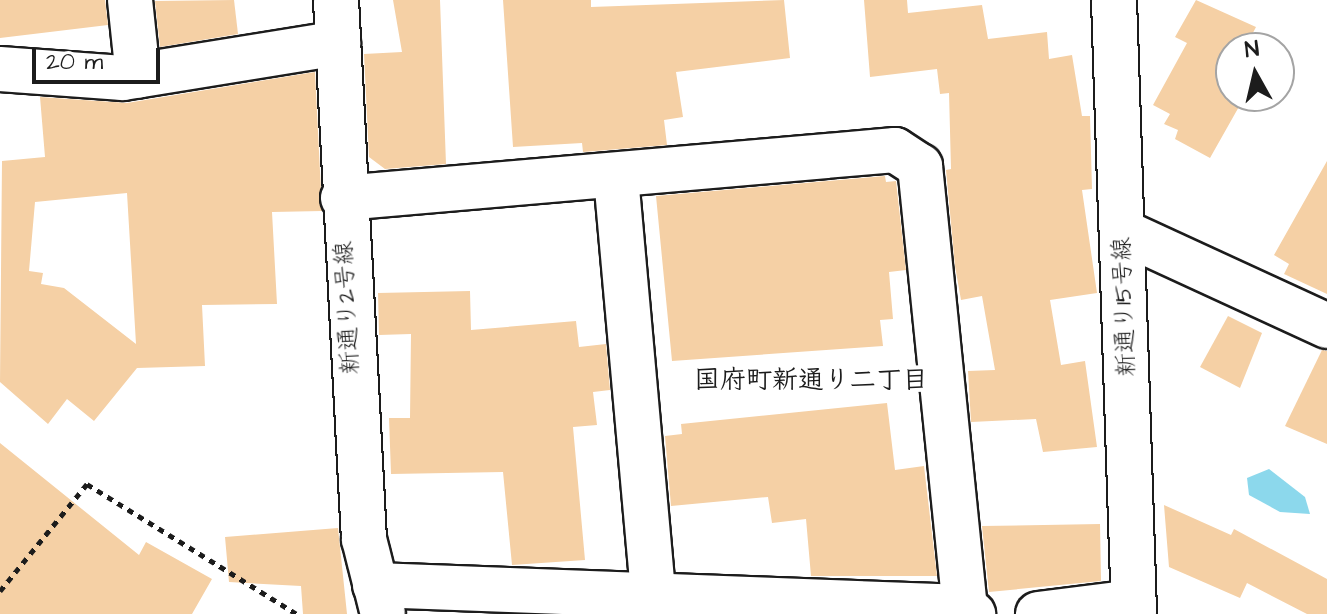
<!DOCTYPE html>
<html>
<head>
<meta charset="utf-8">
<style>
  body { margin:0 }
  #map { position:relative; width:1327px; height:614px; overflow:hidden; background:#fff; font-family:"Architects Daughter","Klee One",sans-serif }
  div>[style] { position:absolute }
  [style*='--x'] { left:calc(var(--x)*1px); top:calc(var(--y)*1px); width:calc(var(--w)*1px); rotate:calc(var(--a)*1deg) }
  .water>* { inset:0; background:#8cd8ec }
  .building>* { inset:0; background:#f5d0a5 }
  .path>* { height:5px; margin-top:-2.5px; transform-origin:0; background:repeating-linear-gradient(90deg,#1c1c1c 0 6px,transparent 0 12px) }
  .roads { filter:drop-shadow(2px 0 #1c1c1c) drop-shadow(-2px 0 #1c1c1c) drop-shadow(0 2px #1c1c1c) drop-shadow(0 -2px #1c1c1c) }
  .minor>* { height:44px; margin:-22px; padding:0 22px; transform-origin:22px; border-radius:22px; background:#fff }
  span { translate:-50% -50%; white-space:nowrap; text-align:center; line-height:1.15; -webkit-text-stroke:8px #fff; paint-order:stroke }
  .street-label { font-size:24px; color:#1c1c1c }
  .neighbourhood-label { font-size:26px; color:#1c1c1c; font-weight:700 }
  .north { position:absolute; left:1215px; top:32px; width:80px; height:80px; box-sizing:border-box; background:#fff; border:2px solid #a4a4a4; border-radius:50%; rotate:352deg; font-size:22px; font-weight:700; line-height:32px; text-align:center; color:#1c1c1c }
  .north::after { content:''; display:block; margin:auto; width:28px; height:36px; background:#1c1c1c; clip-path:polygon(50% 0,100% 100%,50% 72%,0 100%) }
  .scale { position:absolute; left:32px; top:48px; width:128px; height:36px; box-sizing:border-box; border:4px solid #1c1c1c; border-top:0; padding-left:10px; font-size:24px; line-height:28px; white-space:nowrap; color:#1c1c1c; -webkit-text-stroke:6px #fff; paint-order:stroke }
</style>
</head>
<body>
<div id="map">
  <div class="water">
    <i style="clip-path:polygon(1269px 469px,1305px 497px,1310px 514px,1280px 512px,1249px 495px,1247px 478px)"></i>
  </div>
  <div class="building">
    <i style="clip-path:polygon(0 0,105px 0,108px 25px,0 38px)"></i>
    <i style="clip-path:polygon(234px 0,238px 34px,160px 47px,155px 1px)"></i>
    <i style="clip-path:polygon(393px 0,440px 0,446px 164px,385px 169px,369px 157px,364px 54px,402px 52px)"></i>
    <i style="clip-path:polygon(503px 0,591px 0,591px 7px,784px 0,790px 58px,676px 72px,683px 117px,664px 120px,667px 145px,583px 152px,582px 143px,513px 147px)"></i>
    <i style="clip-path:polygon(864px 0,907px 0,908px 13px,982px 5px,988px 39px,1047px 32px,1049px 59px,1072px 55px,1082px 116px,1090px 116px,1092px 189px,1082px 190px,1097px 293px,1050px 300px,1061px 365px,1085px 361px,1097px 447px,1043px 452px,1036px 419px,971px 422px,968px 371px,995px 370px,982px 296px,961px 300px,955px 266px,946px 170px,951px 169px,949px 93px,940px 94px,937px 69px,870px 77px)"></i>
    <i style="clip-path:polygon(1196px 0,1256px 27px,1245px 48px,1231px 48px,1226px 87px,1231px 96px,1245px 96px,1210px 158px,1175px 139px,1178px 130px,1164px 124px,1170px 114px,1153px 105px,1187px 43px,1175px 37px)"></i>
    <i style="clip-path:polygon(evenodd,315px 72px,322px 211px,272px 212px,277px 304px,202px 305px,205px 366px,137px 368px,94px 421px,67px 399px,48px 424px,0 382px,2px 161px,45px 157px,40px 97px,127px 103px,315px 72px,127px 193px,136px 344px,64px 288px,41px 284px,43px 273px,29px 271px,35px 202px,127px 193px)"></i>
    <i style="clip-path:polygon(1327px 161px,1327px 294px,1284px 274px,1289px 264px,1274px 255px)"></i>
    <i style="clip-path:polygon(885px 176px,886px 182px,896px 181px,906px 270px,889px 272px,893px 319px,880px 320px,883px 346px,672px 361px,656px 196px)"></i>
    <i style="clip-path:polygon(470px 291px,471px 330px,576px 321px,579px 347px,606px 344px,610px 390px,593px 392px,597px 425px,573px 427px,585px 560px,512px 565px,503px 472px,391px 474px,389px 418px,410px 418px,411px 334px,379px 335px,378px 293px)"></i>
    <i style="clip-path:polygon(1228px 316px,1262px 333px,1240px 388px,1200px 367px)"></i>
    <i style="clip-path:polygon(1322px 350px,1327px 351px,1327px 444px,1285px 426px)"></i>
    <i style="clip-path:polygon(887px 403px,895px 470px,924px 466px,937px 576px,811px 576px,806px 519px,772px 523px,768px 497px,671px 506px,665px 436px,682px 434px,681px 424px)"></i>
    <i style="clip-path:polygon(0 443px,139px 555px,146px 542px,212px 579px,192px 614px,0 614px)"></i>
    <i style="clip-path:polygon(1164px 505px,1231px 535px,1234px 529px,1327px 579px,1327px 614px,1307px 614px,1247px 583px,1240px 598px,1169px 567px)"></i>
    <i style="clip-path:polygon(1100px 524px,1101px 581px,989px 592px,982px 526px)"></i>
    <i style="clip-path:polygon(338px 528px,347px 614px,303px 614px,301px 586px,229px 582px,225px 537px)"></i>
  </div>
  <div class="path">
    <i style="--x:0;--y:591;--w:138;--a:-50.9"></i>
    <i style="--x:87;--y:484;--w:247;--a:31.8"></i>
  </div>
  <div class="roads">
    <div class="minor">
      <i style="--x:130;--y:0;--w:76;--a:84"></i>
      <i style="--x:336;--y:0;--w:540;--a:87.03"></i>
      <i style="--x:364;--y:539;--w:77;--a:75.8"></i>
      <i style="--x:1114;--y:0;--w:614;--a:88.13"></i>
      <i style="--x:0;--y:69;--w:123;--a:4.2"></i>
      <i style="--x:123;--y:78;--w:218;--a:-9.2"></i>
      <i style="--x:616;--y:177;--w:425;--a:84.9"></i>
      <i style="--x:343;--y:198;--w:554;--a:-4.97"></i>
      <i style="--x:895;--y:150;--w:30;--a:33"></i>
      <i style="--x:920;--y:166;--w:443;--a:84.2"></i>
      <i style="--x:1123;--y:232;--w:225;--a:24.7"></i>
      <i style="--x:375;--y:585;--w:590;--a:2.14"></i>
      <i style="--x:965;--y:607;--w:11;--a:41"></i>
      <i style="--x:1038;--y:614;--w:96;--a:-7.2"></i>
    </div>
  </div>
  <div class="street-label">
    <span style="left:1125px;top:307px;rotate:-92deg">新通り15号線</span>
    <span style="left:348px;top:308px;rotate:-93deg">新通り2号線</span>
  </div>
  <div class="neighbourhood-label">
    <span style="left:811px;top:381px">国府町新通り二丁目</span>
  </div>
  <div class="north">N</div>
  <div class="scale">20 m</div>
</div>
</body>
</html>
